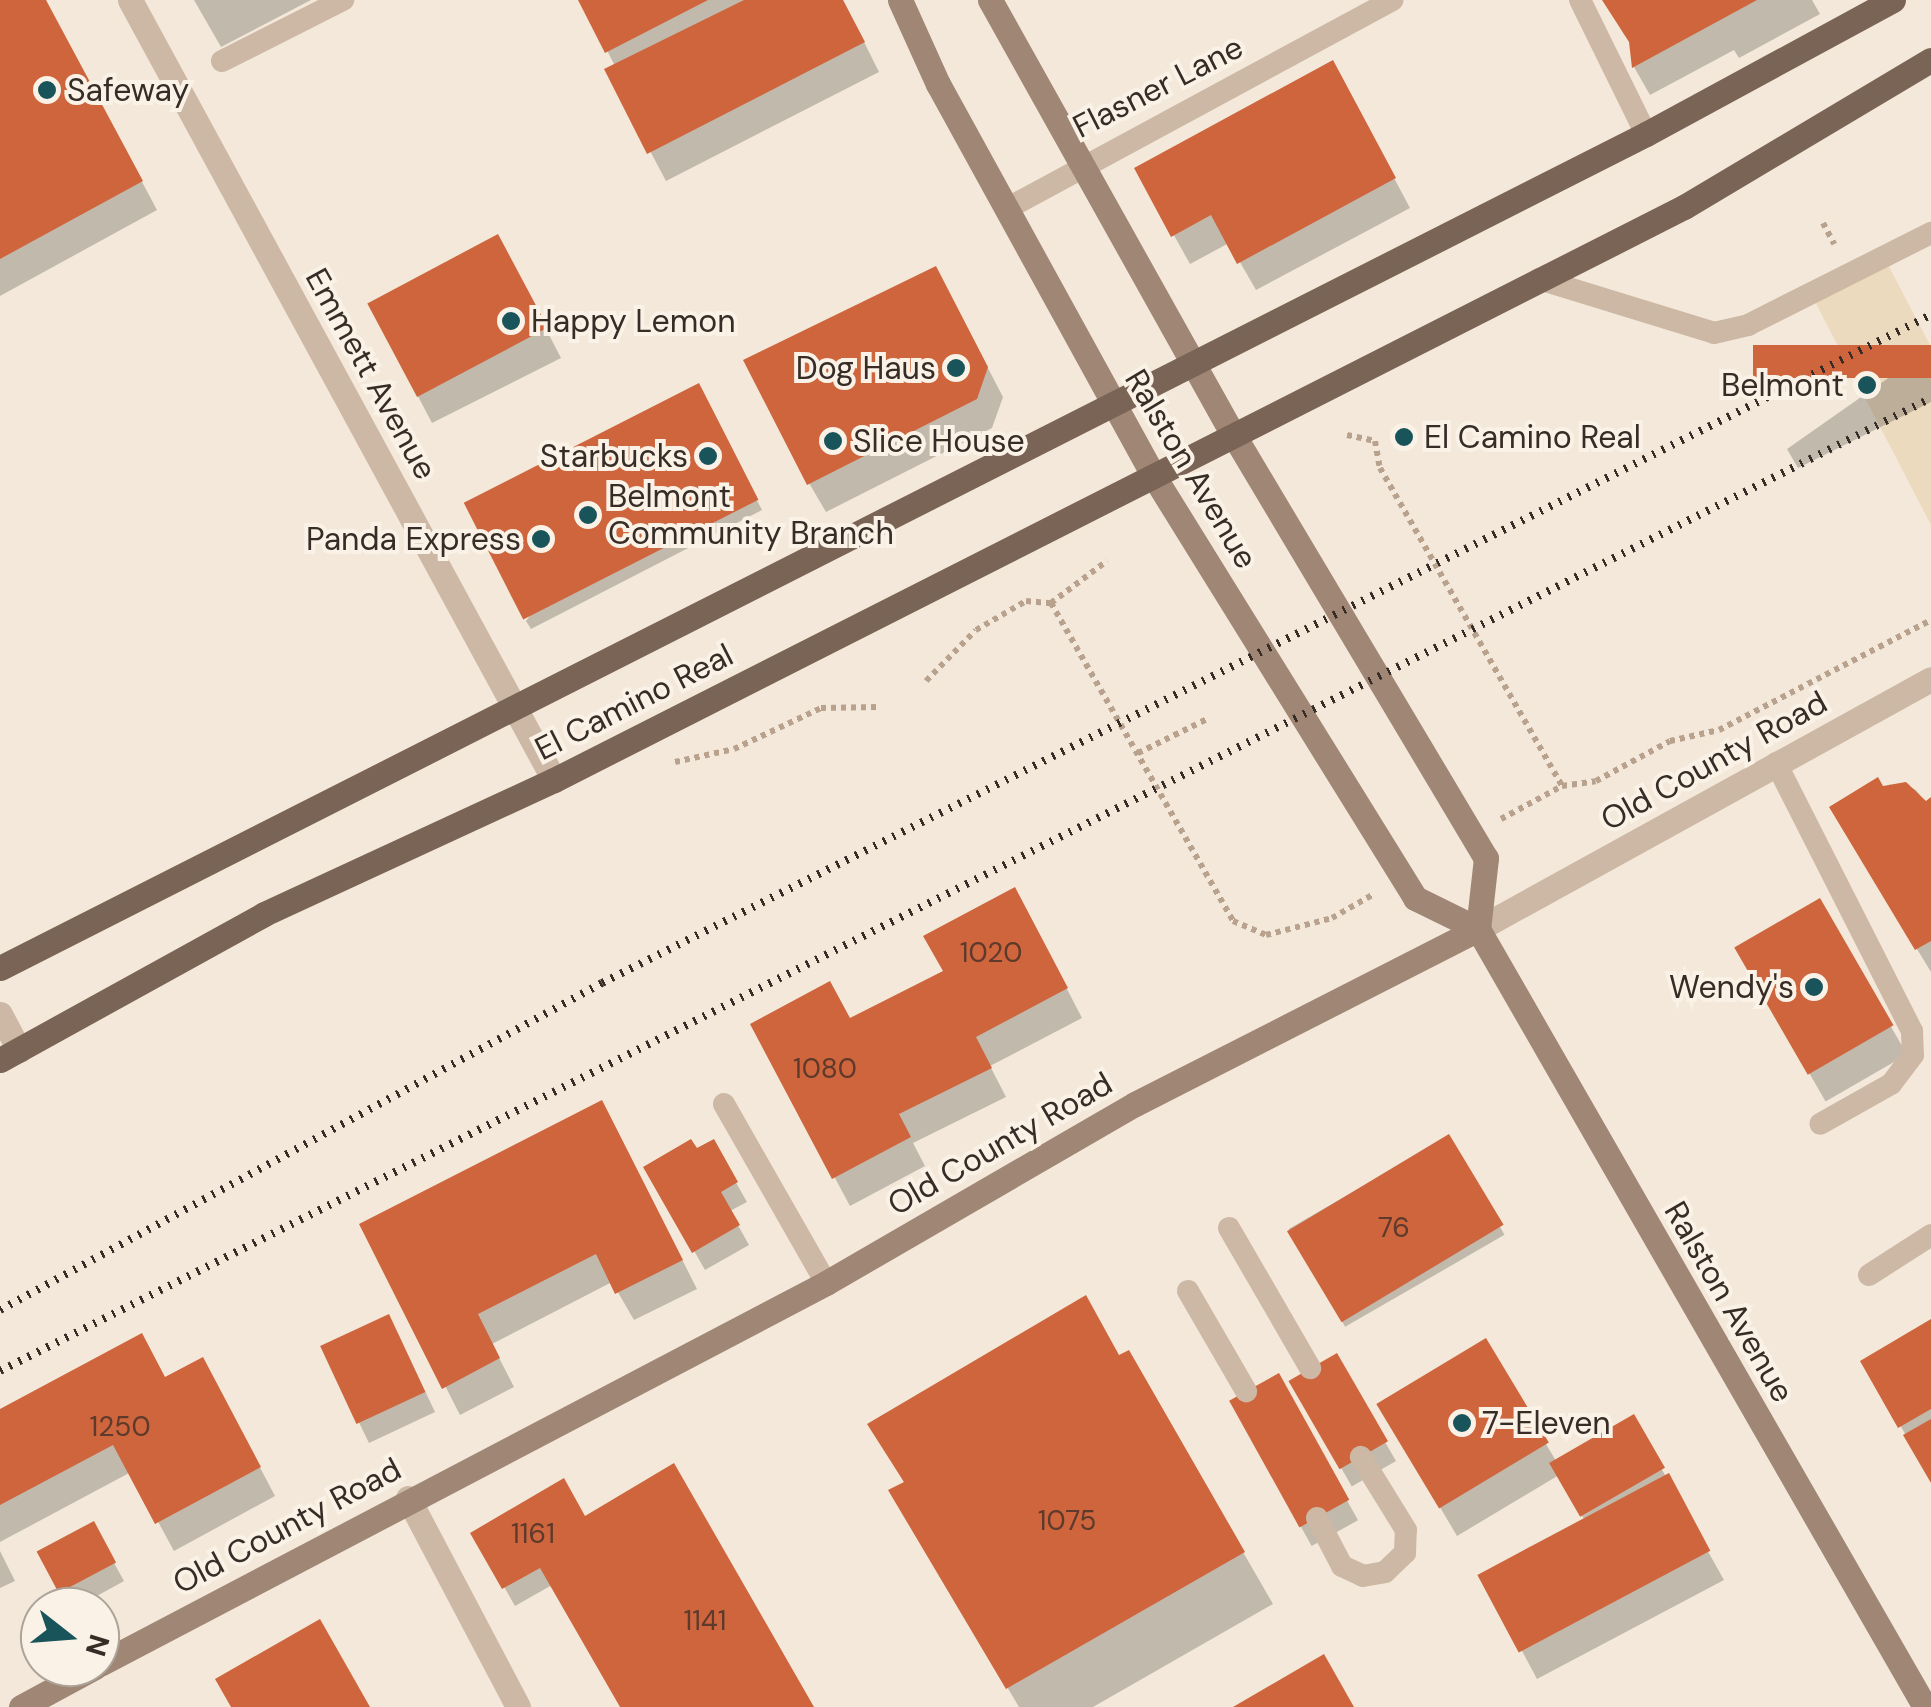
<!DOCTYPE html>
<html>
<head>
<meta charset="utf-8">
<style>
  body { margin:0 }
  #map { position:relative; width:1931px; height:1707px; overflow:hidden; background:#f3e8d9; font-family:"DM Sans",sans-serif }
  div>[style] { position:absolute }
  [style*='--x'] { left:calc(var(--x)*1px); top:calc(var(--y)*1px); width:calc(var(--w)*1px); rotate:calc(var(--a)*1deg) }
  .plaza>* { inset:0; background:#ecdabf }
  .shadow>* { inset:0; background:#0003; transform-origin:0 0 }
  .building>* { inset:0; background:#ce653c; transform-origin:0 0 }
  .path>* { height:6px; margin-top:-3px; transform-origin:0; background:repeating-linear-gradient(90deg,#b8a28e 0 5px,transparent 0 10px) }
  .service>* { height:22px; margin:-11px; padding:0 11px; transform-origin:11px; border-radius:11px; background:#ccb8a4 }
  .minor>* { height:25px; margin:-12.5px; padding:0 12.5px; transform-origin:12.5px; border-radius:12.5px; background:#ccb8a4 }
  .tertiary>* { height:25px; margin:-12.5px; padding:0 12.5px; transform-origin:12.5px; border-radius:12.5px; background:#ccb8a4 }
  .secondary>* { height:25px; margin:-12.5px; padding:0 12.5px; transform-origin:12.5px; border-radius:12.5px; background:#a08675 }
  .primary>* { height:25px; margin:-12.5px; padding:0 12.5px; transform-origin:12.5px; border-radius:12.5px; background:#7a6456 }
  .rail>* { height:8px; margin-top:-4px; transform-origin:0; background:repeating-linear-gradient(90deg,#372c26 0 2.5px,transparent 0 10.5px) }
  .dots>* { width:28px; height:28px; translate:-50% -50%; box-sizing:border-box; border:5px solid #faf2e6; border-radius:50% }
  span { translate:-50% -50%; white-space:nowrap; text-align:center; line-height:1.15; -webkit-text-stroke:8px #faf2e6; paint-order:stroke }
  .number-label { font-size:28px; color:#5d3a2c }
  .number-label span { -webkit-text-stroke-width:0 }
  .street-label { font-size:32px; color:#372c26 }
  .poi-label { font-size:32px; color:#372c26 }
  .left { translate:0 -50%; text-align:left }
  .right { translate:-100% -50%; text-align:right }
  .north { position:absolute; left:20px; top:1587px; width:100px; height:100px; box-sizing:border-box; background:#faf2e6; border:2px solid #aca399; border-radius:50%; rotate:107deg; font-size:28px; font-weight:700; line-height:40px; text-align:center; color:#372c26 }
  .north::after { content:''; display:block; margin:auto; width:35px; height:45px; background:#19545b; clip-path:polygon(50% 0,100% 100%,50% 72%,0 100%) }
</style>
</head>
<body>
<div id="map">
  <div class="plaza">
    <i style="clip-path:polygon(1884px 257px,1931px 347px,1931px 525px,1811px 294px)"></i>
  </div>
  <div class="shadow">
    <i style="clip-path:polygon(0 0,45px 0,157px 210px,0 296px)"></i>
    <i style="clip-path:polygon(194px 0,311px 0,221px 47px)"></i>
    <i style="clip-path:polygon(581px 0,843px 0,879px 72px,666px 181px,607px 70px,615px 66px)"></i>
    <i style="clip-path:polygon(1604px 0,1812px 0,1820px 14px,1739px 58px,1734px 50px,1650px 95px,1634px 67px,1632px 44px)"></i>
    <i style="clip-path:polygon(1348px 92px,1410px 208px,1256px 290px,1229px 243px,1190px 264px,1137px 169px)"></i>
    <i style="clip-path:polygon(513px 265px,561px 358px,432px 423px,369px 303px)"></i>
    <i style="clip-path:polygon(951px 297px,1003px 397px,992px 428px,826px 512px,809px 483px)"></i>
    <i style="clip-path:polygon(1931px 348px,1931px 402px,1798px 468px,1787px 449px)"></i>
    <i style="clip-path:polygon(698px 387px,762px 510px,531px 629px,526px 621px)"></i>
    <i style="clip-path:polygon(1890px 784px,1895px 792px,1906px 785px,1916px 790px,1931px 810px,1931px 972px,1848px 836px)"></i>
    <i style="left:1819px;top:902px;width:176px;height:94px;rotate:60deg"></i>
    <i style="clip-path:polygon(1030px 918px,1082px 1018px,990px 1066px,1006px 1097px,913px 1143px,925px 1166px,850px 1206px,753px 1025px,849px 1021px,946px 972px)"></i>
    <i style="clip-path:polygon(617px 1131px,697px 1289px,634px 1320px,612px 1282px,492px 1344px,514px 1387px,460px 1415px,363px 1225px)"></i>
    <i style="left:1448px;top:1137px;width:113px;height:184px;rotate:60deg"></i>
    <i style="clip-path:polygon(713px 1142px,747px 1202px,730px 1211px,749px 1245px,705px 1270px,647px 1168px)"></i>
    <i style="clip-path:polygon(1931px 1322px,1931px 1478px,1863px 1362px)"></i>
    <i style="clip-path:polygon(399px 1336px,435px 1412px,369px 1443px,323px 1349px)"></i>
    <i style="clip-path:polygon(1485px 1341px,1556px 1461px,1633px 1418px,1724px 1580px,1537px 1679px,1482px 1576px,1585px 1521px,1559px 1475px,1457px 1536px,1379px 1404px)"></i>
    <i style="clip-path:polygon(1128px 1353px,1273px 1604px,1093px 1707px,1019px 1707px,920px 1542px,905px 1484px,870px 1425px)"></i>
    <i style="left:1336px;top:1357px;width:120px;height:51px;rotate:60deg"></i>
    <i style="left:1278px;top:1376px;width:165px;height:53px;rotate:61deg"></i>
    <i style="clip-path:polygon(165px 1380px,218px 1388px,275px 1496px,174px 1551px,131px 1472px,0 1542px,0 1412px)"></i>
    <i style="left:93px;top:1525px;width:64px;height:60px;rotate:61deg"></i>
    <i style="clip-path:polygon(474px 1534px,812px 1707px,623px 1707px,552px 1585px,515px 1606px)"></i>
    <i style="clip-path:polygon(0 1551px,15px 1581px,0 1588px)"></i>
  </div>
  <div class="building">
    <i style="clip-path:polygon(0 0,46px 0,143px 181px,0 259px)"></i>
    <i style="clip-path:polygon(578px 0,708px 0,605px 53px)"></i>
    <i style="clip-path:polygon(744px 0,843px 0,865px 42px,647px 154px,604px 69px)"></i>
    <i style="clip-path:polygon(1602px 0,1757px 0,1632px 68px,1629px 42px)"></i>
    <i style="clip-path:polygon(1333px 60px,1396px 178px,1237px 264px,1211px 215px,1171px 237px,1134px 168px)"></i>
    <i style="left:498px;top:234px;width:106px;height:148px;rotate:62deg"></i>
    <i style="clip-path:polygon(936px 266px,988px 367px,977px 399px,807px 485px,743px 360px)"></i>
    <i style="left:1931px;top:345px;width:33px;height:178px;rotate:90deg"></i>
    <i style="left:699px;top:383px;width:131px;height:264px;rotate:63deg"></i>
    <i style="clip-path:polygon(1878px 777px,1883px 786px,1906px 782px,1926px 801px,1931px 797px,1931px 941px,1915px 950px,1829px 807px)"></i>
    <i style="clip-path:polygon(1015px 887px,1068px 988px,976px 1037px,992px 1068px,899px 1114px,911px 1137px,832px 1179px,750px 1024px,830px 981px,850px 1018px,943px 971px,923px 936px)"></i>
    <i style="left:1820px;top:898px;width:147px;height:99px;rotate:60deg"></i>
    <i style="clip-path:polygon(602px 1100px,683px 1260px,615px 1294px,596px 1254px,478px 1314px,500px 1358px,442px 1389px,359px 1224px)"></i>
    <i style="left:1449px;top:1134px;width:106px;height:189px;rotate:59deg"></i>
    <i style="clip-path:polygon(691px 1139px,697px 1148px,714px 1139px,738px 1182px,721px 1192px,740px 1225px,692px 1253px,643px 1167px)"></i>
    <i style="clip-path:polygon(1086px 1295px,1119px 1355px,1129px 1350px,1245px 1552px,1006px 1689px,888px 1490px,904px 1482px,867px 1424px)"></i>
    <i style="left:389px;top:1314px;width:86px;height:76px;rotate:65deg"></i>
    <i style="clip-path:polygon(1931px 1319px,1931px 1409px,1898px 1428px,1860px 1361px)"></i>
    <i style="clip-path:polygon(142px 1333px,165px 1377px,203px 1357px,261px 1467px,155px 1524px,113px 1445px,0 1505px,0 1409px)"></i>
    <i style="left:1486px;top:1338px;width:122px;height:128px;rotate:59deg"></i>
    <i style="left:1337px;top:1353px;width:102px;height:56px;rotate:60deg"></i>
    <i style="left:1279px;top:1373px;width:145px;height:57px;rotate:61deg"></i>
    <i style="left:1634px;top:1414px;width:62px;height:98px;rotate:60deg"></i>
    <i style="clip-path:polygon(1931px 1419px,1931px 1483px,1903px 1435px)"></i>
    <i style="clip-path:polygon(674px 1463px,814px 1707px,620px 1707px,540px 1568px,502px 1589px,470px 1533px,564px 1478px,585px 1516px)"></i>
    <i style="left:1669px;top:1473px;width:88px;height:217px;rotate:62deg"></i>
    <i style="left:94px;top:1521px;width:47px;height:65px;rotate:62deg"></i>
    <i style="clip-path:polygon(320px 1619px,370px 1707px,231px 1707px,215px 1679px)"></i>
    <i style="clip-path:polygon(1324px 1654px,1354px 1707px,1233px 1707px)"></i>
  </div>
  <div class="path">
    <i style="--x:1823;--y:223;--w:24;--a:62"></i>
    <i style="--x:1347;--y:435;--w:29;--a:12"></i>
    <i style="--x:1375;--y:441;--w:27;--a:80"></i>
    <i style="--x:1380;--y:468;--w:366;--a:60.2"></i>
    <i style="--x:1051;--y:603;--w:366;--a:60.2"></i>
    <i style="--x:1233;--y:921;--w:36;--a:23"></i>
    <i style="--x:1266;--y:935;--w:68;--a:-14.4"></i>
    <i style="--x:1332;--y:918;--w:48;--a:-29.7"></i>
    <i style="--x:926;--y:681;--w:71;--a:-45.6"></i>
    <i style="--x:976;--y:630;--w:58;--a:-30.1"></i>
    <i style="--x:1026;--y:601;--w:25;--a:5"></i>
    <i style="--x:1051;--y:603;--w:70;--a:-36.9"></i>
    <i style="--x:1138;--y:753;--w:77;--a:-26.2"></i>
    <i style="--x:675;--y:762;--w:60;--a:-12.4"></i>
    <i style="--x:734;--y:749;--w:96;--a:-25.2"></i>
    <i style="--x:821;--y:708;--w:57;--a:-1"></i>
    <i style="--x:1501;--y:819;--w:69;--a:-28.4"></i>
    <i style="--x:1562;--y:786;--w:34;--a:-8"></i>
    <i style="--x:1596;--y:781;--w:84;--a:-28.4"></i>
    <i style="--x:1670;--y:741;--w:50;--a:-12.7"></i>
    <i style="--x:1719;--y:730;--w:239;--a:-27.4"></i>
  </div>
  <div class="service">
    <i style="--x:1580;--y:0;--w:149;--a:63.8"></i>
    <i style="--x:222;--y:61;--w:136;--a:-26.8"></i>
    <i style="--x:1008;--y:208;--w:437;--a:-28.4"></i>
    <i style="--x:1539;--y:279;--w:183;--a:17.1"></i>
    <i style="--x:1714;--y:333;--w:35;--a:-13"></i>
    <i style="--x:1748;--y:325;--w:205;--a:-26.7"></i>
    <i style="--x:1776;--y:763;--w:301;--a:63.1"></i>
    <i style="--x:1912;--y:1031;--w:24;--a:88"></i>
    <i style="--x:1913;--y:1055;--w:36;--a:127"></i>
    <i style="--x:1891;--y:1084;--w:81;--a:150.6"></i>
    <i style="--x:724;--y:1104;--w:206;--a:60.3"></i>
    <i style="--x:1229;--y:1228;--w:162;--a:59.9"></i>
    <i style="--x:1869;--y:1275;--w:74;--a:-32.8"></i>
    <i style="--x:1188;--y:1291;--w:116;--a:59.9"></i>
    <i style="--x:1317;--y:1518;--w:54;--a:62.5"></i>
    <i style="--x:1342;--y:1566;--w:23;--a:25"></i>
    <i style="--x:1363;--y:1576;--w:22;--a:-10"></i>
    <i style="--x:1385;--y:1572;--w:28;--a:-44"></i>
    <i style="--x:1405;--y:1553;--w:23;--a:-88"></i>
    <i style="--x:1406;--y:1530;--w:86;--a:-121.7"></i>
  </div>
  <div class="minor">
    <i style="--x:130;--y:0;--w:888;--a:61.47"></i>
    <i style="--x:0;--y:1014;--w:41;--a:62.2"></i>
    <i style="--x:408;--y:1498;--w:236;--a:62.2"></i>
  </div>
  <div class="tertiary">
    <i style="--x:1478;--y:929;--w:517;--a:-28.89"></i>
  </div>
  <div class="secondary">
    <i style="--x:900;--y:0;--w:92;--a:65.7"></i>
    <i style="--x:938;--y:84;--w:446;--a:61.2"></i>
    <i style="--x:1153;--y:475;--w:498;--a:58.2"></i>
    <i style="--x:1415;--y:898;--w:70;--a:26.2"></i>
    <i style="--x:1478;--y:929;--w:897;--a:60.12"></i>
    <i style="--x:990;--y:0;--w:497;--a:60.8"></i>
    <i style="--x:1233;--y:434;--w:494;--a:59.2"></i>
    <i style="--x:1486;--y:858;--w:71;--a:96.4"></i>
    <i style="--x:100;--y:1664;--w:820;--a:-27.69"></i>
    <i style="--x:826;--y:1283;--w:357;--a:-30.1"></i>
    <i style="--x:1135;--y:1104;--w:385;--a:-27"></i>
    <i style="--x:21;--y:1707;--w:84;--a:-28.4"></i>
  </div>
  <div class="primary">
    <i style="--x:0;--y:968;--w:1845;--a:-26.87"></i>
    <i style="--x:1646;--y:134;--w:281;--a:-28.5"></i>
    <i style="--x:0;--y:1060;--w:302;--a:-28.9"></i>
    <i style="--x:264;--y:914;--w:319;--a:-24.8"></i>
    <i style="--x:554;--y:780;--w:1267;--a:-26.89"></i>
    <i style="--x:1684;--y:207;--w:287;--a:-30.8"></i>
  </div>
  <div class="rail">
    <i style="--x:0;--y:1310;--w:685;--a:-28.51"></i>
    <i style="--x:602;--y:983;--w:1487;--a:-26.69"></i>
    <i style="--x:0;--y:1371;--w:2162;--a:-26.74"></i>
  </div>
  <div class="dots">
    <i style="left:47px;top:90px;background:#19545b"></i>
    <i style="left:511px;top:321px;background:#19545b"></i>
    <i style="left:956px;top:368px;background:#19545b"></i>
    <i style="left:1867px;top:385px;background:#19545b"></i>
    <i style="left:1404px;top:437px;background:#19545b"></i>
    <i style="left:833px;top:441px;background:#19545b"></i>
    <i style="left:708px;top:456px;background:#19545b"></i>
    <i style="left:588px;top:515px;background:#19545b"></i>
    <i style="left:541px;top:539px;background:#19545b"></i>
    <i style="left:1814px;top:987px;background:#19545b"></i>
    <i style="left:1462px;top:1423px;background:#19545b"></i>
  </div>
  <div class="number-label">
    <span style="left:991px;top:953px">1020</span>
    <span style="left:825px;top:1069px">1080</span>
    <span style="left:1394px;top:1228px">76</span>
    <span style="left:120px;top:1427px">1250</span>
    <span style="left:1067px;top:1521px">1075</span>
    <span style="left:533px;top:1534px">1161</span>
    <span style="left:705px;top:1621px">1141</span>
  </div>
  <div class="street-label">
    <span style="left:1158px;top:87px;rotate:-27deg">Flasner Lane</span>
    <span style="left:371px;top:374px;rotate:61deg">Emmett Avenue</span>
    <span style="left:1191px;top:469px;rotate:59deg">Ralston Avenue</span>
    <span style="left:634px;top:702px;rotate:-27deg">El Camino Real</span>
    <span style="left:1714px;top:761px;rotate:-29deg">Old County Road</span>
    <span style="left:1000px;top:1144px;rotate:-30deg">Old County Road</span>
    <span style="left:1729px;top:1302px;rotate:60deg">Ralston Avenue</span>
    <span style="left:287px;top:1526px;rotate:-28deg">Old County Road</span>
  </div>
  <div class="poi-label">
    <span class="left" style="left:67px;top:90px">Safeway</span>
    <span class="left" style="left:531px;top:321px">Happy Lemon</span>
    <span class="right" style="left:936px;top:368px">Dog Haus</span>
    <span class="right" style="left:1844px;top:385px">Belmont</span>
    <span class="left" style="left:1424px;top:437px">El Camino Real</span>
    <span class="left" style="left:853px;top:441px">Slice House</span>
    <span class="right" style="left:688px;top:456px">Starbucks</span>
    <span class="left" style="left:608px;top:515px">Belmont<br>Community Branch</span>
    <span class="right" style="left:521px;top:539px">Panda Express</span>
    <span class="right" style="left:1794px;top:987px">Wendy's</span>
    <span class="left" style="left:1482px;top:1423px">7-Eleven</span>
  </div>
  <div class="north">N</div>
</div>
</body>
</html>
